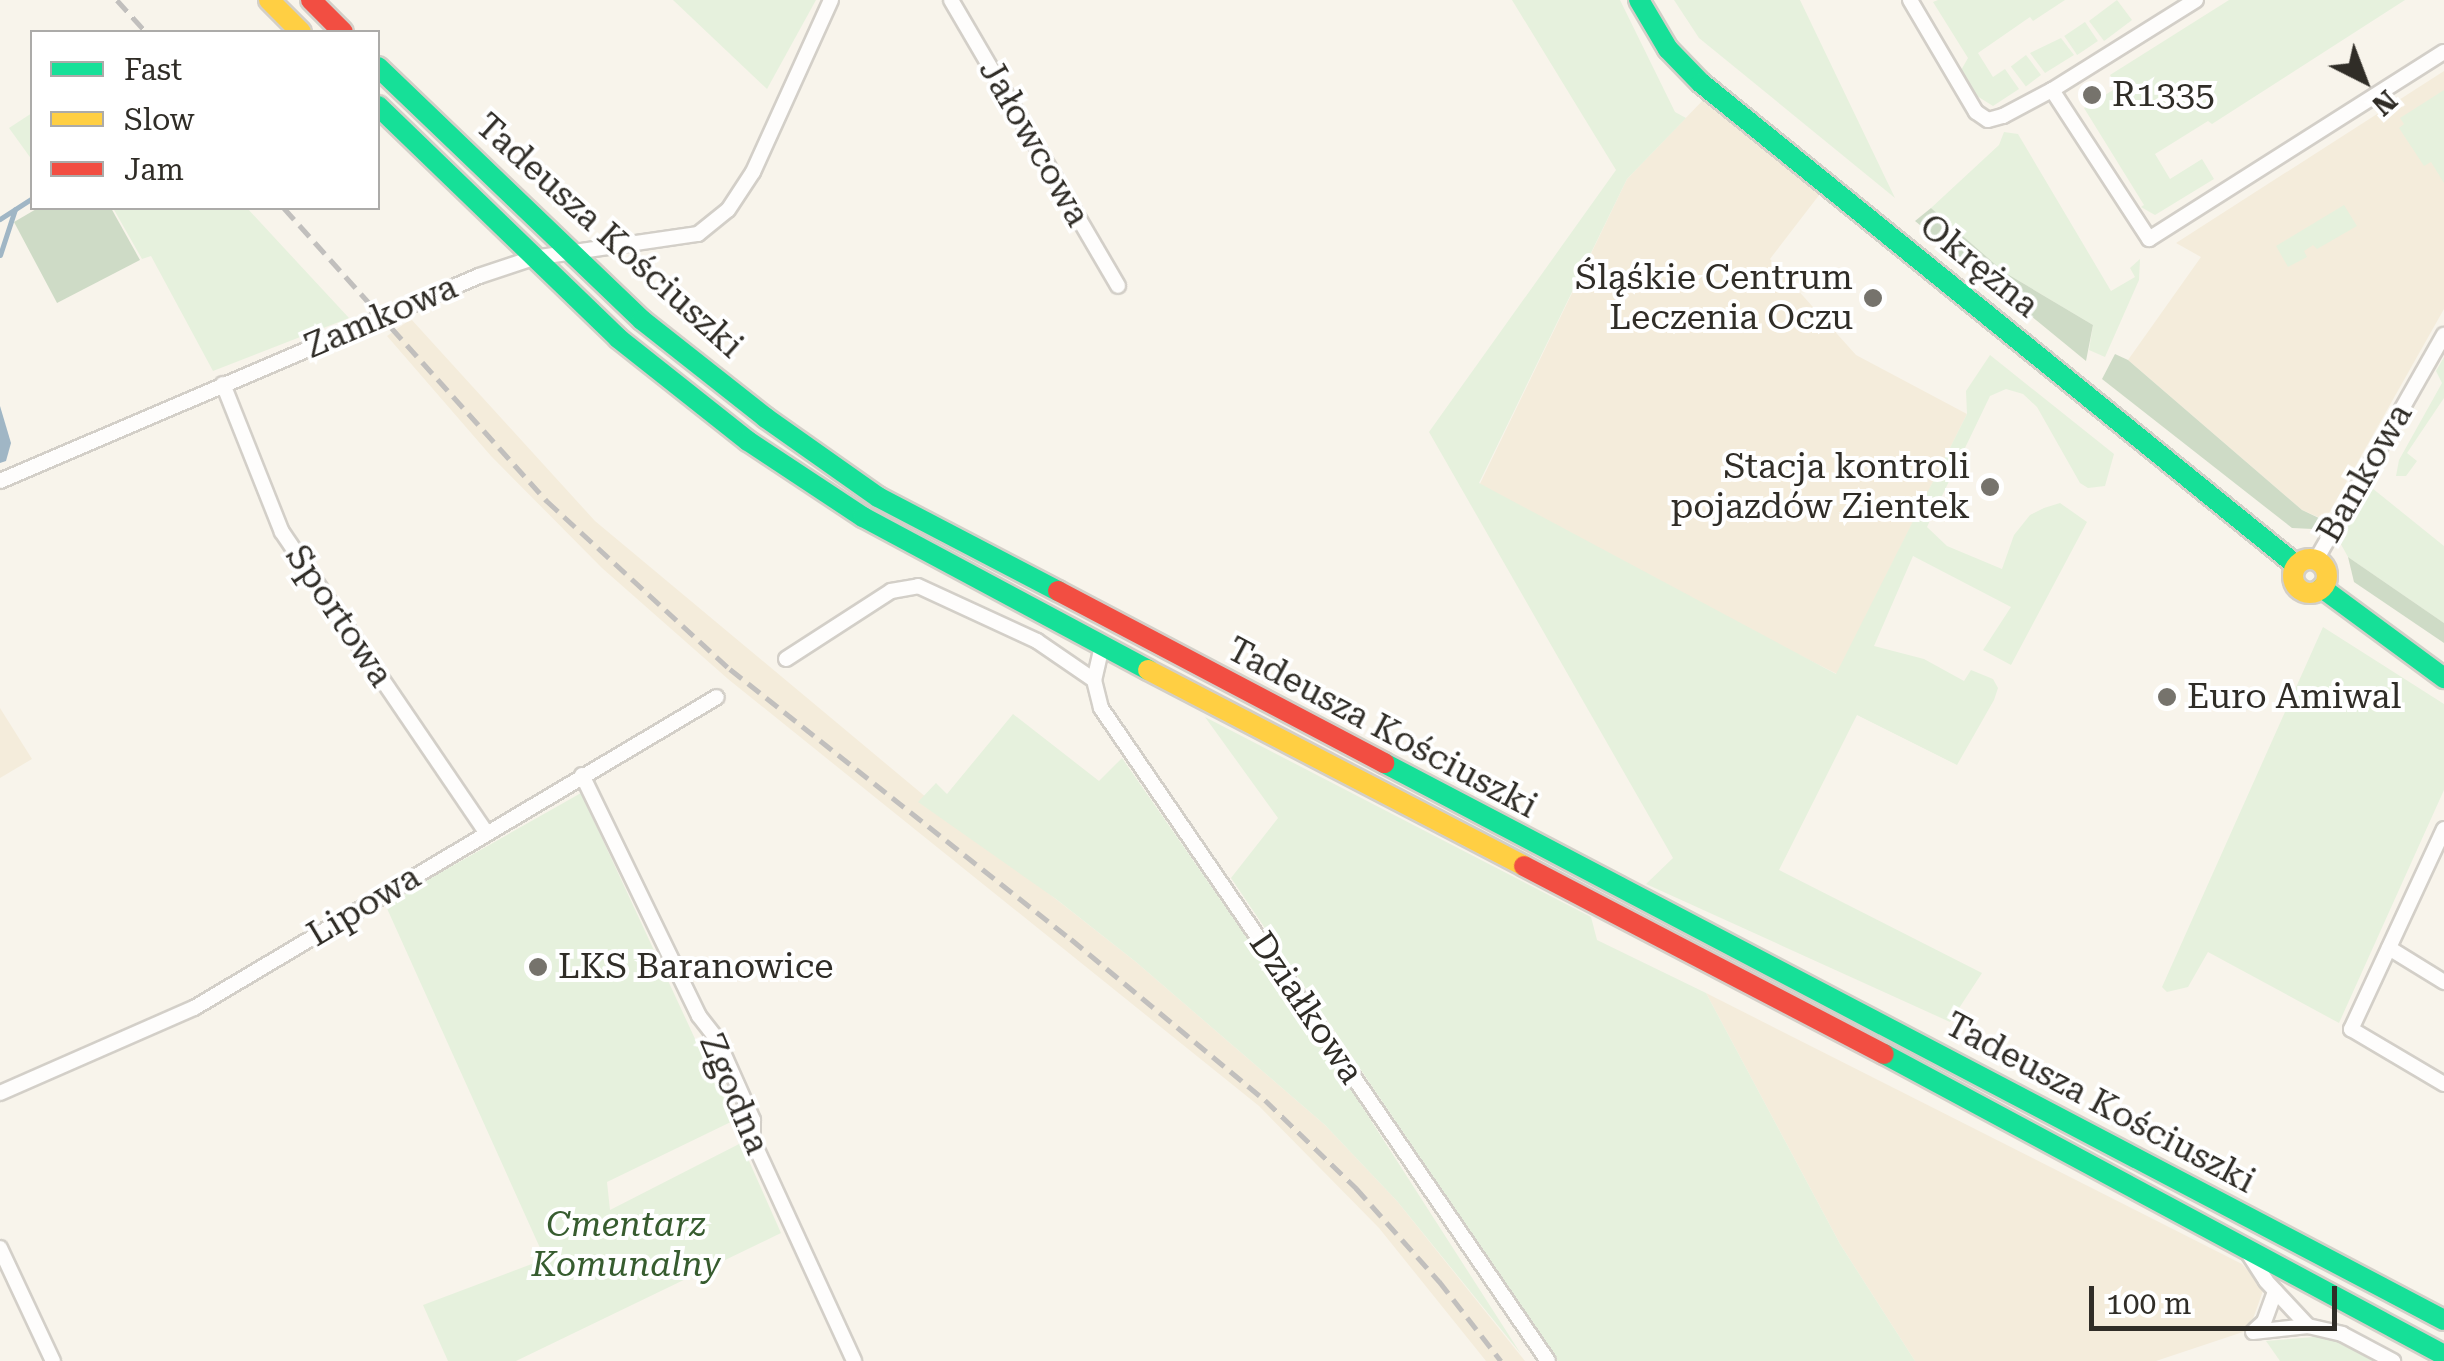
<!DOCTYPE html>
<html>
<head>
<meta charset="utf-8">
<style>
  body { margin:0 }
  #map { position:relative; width:2444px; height:1361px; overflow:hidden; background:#f8f4eb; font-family:"Roboto Serif",serif }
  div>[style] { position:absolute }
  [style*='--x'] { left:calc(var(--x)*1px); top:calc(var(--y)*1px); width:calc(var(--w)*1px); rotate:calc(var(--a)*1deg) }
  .built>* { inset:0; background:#f4ecdb }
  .green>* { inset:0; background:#e6f1dd; transform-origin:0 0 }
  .forest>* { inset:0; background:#cedbc6 }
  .water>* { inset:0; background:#a0b6c5 }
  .stream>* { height:5px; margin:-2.5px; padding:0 2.5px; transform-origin:2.5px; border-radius:2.5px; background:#a0b6c5 }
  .roads { filter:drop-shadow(2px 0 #d3cfc8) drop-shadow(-2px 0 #d3cfc8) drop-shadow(0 2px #d3cfc8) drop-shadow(0 -2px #d3cfc8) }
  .street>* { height:14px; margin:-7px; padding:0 7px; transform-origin:7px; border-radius:7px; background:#fefdfc }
  .fast>* { height:20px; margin:-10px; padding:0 10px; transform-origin:10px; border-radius:10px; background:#16e098 }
  .slow>* { height:20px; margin:-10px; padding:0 10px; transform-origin:10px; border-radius:10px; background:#ffcf43 }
  .slow>.ring { margin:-10px; padding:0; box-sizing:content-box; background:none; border:20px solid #ffcf43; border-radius:50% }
  .jam>* { height:20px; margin:-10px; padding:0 10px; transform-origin:10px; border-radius:10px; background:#f24e42 }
  .rail>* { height:5px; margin-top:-2.5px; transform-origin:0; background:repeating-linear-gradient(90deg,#c1bfbd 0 15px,transparent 0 23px) }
  .dots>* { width:28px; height:28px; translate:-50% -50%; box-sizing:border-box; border:5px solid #fff; border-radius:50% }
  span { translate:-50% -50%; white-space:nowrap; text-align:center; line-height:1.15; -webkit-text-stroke:8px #fff; paint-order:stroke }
  .poi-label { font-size:35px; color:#302d27 }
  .left { translate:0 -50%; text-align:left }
  .right { translate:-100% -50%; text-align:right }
  .street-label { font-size:35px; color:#302d27 }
  .park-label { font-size:35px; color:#375c2f; font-style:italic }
  .legend { position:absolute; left:30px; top:30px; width:350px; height:180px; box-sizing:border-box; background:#fff; border:2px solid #acaba9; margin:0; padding:12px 18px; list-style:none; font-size:30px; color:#302d27 }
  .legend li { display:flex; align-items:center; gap:20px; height:50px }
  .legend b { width:50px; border:2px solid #acaba9 }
  .north { position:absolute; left:2314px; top:30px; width:100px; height:100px; -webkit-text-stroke:8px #fff; paint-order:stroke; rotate:138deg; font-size:28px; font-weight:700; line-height:40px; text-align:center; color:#302d27 }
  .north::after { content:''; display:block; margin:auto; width:35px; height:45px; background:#302d27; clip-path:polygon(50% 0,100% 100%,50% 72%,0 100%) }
  .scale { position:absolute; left:2089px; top:1286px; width:248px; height:45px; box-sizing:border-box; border:5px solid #302d27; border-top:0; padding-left:12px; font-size:30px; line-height:35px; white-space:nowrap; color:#302d27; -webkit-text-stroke:8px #fff; paint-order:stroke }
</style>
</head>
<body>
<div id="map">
  <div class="built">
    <i style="clip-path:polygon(2444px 71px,2444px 309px,2325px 520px,2302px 510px,2128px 360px,2201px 257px,2176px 243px)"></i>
    <i style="clip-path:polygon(1705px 98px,1823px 190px,1770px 259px,1856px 355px,1967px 414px,1837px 674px,1476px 492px,1627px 179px)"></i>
    <i style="clip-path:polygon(411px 319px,595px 521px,927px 798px,1136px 962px,1325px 1125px,1397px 1201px,1525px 1361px,1486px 1361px,1379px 1228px,1259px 1106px,728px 679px,602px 568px,491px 456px,387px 336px)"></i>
    <i style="clip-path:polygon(0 708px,32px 759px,0 778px)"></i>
    <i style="clip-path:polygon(1706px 993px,2242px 1264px,2264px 1288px,2249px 1330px,2156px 1361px,1915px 1361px,1840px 1244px)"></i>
  </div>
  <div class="green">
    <i style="clip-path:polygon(673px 0,816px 0,767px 89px)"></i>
    <i style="clip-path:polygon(1512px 0,1620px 0,1675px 112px,1686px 118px,1627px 179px,1479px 483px,1836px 674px,1967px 414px,1966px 391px,1990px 355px,2114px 454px,2105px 486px,2088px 488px,2080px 483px,2037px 407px,2023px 394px,2006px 389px,1990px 396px,1927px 527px,1947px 546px,2002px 569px,2014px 535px,2030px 515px,2044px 508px,2060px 503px,2087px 522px,2011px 665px,1983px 650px,2011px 607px,1913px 556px,1874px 646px,1924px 659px,1964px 681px,1971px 670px,1993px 679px,1998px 688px,1994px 700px,1957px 765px,1857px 715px,1779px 870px,1982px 973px,1950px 1022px,1646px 884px,1673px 858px,1429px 432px,1616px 170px)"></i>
    <i style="clip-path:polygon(1674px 0,1800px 0,1895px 198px,1699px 38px)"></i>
    <i style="clip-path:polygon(1938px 0,2065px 0,2033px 21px,2030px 17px,1978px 53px,1993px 77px,2005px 69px,2019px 89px,1993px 106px,1977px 96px,1960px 72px,1968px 58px,1933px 2px)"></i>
    <i style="left:2117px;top:0;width:25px;height:35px;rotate:53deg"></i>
    <i style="clip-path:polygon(2229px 0,2405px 0,2212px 124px,2208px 121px,2155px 154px,2170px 179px,2202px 159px,2214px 179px,2155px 215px,2141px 207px,2144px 205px,2084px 108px,2118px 87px,2110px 75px)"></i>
    <i style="left:2085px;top:22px;width:23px;height:25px;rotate:56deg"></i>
    <i style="clip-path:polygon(2061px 38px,2074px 55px,2045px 73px,2030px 53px)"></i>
    <i style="left:2026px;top:55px;width:25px;height:19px;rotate:53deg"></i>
    <i style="clip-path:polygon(2444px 90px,2444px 183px,2431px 162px,2424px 166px,2399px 128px,2404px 124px,2400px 118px)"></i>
    <i style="clip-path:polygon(32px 113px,32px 160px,9px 128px)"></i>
    <i style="clip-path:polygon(2004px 132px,2018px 134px,2111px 291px,2135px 277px,2130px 268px,2140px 259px,2139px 280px,2105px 357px,2089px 350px,2093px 325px,2004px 272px,1931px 208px,1999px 145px)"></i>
    <i style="clip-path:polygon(2344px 205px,2357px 226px,2317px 249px,2313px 245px,2304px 251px,2307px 257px,2288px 267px,2276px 246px)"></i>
    <i style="clip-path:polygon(113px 208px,247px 208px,349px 318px,213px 371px,151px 256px,142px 259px)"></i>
    <i style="clip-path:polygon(2444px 357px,2444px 398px,2407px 453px,2417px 461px,2406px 476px,2396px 476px,2399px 460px,2442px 383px,2436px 371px)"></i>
    <i style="clip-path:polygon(2372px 488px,2444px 546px,2444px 623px,2348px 557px,2338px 539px,2367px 490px)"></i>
    <i style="clip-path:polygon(2323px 627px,2444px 704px,2444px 790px,2339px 1023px,2208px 952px,2188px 987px,2167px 992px,2162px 987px)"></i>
    <i style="clip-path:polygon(1013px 714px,1099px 781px,1122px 758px,1336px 1066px,1521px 1354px,1397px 1201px,1325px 1125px,1136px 962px,1056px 899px,918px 802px,936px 783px,947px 794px)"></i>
    <i style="clip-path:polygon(1205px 717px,1591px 917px,1597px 940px,1706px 993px,1840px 1244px,1915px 1361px,1558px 1361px,1231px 878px,1278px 818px)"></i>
    <i style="clip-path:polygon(581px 793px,709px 1069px,739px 1118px,607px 1182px,610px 1210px,741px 1143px,781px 1233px,516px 1361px,448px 1361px,423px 1305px,545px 1259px,385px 904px)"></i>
    <i style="clip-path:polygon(2327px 1336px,2373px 1361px,2280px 1361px,2266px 1341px)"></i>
  </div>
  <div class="forest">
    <i style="clip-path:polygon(38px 208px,111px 208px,140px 260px,57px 303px,14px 222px)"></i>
    <i style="clip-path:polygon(1931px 208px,2004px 272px,2093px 325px,2086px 361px,1915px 221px)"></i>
    <i style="clip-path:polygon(2115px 354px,2128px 360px,2302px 510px,2321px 519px,2313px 529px,2292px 528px,2102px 379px)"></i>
    <i style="clip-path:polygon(2348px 557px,2444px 623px,2444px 643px,2354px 582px)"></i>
  </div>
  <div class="water">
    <i style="clip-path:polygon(0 406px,11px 443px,6px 461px,0 463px)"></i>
  </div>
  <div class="stream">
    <i style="--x:0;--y:219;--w:38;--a:-33"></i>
    <i style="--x:0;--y:255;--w:48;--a:-71.9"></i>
  </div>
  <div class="roads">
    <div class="street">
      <i style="--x:951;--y:0;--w:331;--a:59.7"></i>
      <i style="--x:1910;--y:0;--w:130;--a:59.5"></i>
      <i style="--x:1976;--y:112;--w:14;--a:34"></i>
      <i style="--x:1988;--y:120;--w:16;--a:-15"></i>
      <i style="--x:2003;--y:116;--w:55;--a:-28"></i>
      <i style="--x:2196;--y:0;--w:170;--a:148"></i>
      <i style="--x:2052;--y:90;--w:178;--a:56.9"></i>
      <i style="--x:2149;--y:239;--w:349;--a:-32.4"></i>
      <i style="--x:223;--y:384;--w:159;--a:68.3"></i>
      <i style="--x:282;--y:532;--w:363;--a:55.8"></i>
      <i style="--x:0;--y:481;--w:521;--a:-23.17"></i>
      <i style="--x:479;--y:276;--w:57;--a:-18.4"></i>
      <i style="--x:533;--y:258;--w:167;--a:-8.3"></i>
      <i style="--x:698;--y:234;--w:38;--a:-39"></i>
      <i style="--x:728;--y:210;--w:45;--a:-56.7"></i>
      <i style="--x:753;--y:172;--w:189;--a:-65.6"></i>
      <i style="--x:2316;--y:560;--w:259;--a:-60.4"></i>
      <i style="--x:1102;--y:646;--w:35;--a:103"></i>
      <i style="--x:1094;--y:680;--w:29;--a:76"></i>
      <i style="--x:1101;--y:708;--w:791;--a:55.61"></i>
      <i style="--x:786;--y:659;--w:125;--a:-32.9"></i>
      <i style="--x:891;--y:591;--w:27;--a:-10"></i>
      <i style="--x:918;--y:586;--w:131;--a:24.8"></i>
      <i style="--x:1037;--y:641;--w:69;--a:34.4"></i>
      <i style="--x:582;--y:775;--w:268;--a:64.1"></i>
      <i style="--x:699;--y:1016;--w:29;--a:52"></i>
      <i style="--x:717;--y:1039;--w:89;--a:66"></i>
      <i style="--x:753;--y:1120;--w:21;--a:90"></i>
      <i style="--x:753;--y:1141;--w:242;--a:65.3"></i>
      <i style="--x:2444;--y:829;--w:221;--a:114.9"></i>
      <i style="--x:2351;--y:1029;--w:108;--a:30.6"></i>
      <i style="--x:2389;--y:948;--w:65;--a:31.7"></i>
      <i style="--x:0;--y:1093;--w:212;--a:-23.7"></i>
      <i style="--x:194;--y:1008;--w:608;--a:-30.74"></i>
      <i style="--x:0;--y:1248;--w:125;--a:64.9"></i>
      <i style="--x:2248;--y:1253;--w:33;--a:57"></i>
      <i style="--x:2266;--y:1281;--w:62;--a:47"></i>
      <i style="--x:2255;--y:1330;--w:12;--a:-42"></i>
      <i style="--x:2264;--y:1322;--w:33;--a:-70"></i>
      <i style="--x:2253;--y:1332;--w:55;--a:-6.2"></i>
      <i style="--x:2308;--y:1326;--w:35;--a:13"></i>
      <i style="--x:2342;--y:1334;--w:58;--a:27.9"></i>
    </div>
    <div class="fast">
      <i style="--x:1639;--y:0;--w:57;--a:59.4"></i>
      <i style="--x:1668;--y:49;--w:47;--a:45.9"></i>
      <i style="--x:1701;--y:83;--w:766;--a:39.01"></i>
      <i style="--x:378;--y:67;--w:366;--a:43.8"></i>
      <i style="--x:642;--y:320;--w:158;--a:38.3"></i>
      <i style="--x:766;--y:418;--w:137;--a:35.2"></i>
      <i style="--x:878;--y:497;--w:203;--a:27.6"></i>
      <i style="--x:378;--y:106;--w:334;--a:44"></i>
      <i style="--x:618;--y:338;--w:166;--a:38.4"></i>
      <i style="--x:748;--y:441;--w:138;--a:33.5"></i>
      <i style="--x:863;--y:517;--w:323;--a:28.2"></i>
      <i style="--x:2322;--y:588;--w:152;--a:36.4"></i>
      <i style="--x:1384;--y:763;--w:1197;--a:27.72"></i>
      <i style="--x:1884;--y:1054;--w:636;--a:28.26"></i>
    </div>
    <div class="slow">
      <i style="--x:269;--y:0;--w:45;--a:45"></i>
      <i class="ring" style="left:2293px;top:559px;width:14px;height:14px"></i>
      <i style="--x:1148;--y:670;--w:424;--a:27.5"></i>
    </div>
    <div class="jam">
      <i style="--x:311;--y:0;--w:45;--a:45"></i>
      <i style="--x:1058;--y:591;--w:369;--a:27.8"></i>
      <i style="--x:1524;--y:866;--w:406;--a:27.6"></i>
    </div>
  </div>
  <div class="rail">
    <i style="--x:117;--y:0;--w:43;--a:47.8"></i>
    <i style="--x:284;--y:208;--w:394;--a:48.1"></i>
    <i style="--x:547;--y:501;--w:248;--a:42.6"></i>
    <i style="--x:730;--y:669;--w:435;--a:38.4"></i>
    <i style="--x:1071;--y:939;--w:252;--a:39.7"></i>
    <i style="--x:1265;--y:1100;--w:127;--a:44"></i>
    <i style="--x:1356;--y:1188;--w:125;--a:48.3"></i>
    <i style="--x:1439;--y:1281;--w:101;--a:52.2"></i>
  </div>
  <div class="dots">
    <i style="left:2092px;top:95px;background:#76736c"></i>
    <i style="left:1873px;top:298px;background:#76736c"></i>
    <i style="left:1990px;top:487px;background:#76736c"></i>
    <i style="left:2167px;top:697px;background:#76736c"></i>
    <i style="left:538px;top:967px;background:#76736c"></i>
  </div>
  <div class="poi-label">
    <span class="left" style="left:2112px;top:95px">R1335</span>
    <span class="right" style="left:1853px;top:298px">Śląśkie Centrum<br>Leczenia Oczu</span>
    <span class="right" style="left:1970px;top:487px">Stacja kontroli<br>pojazdów Zientek</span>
    <span class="left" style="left:2187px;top:697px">Euro Amiwal</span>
    <span class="left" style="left:558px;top:967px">LKS Baranowice</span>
  </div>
  <div class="street-label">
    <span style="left:1034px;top:143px;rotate:60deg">Jałowcowa</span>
    <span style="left:609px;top:236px;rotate:42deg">Tadeusza Kościuszki</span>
    <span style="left:1979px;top:266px;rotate:39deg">Okrężna</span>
    <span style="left:381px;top:317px;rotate:-23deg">Zamkowa</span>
    <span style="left:2365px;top:473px;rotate:-60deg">Bankowa</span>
    <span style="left:339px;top:616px;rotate:56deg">Sportowa</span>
    <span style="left:1382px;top:728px;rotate:28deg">Tadeusza Kościuszki</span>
    <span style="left:364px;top:906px;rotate:-31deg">Lipowa</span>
    <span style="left:1306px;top:1008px;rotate:56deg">Działkowa</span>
    <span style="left:734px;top:1094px;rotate:67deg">Zgodna</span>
    <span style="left:2100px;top:1103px;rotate:28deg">Tadeusza Kościuszki</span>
  </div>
  <div class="park-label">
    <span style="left:626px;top:1245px">Cmentarz<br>Komunalny</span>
  </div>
  <ul class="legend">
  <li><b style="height:12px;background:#16e098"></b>Fast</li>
  <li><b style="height:12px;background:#ffcf43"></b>Slow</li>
  <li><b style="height:12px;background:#f24e42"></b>Jam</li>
  </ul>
  <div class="north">N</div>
  <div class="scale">100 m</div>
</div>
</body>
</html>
